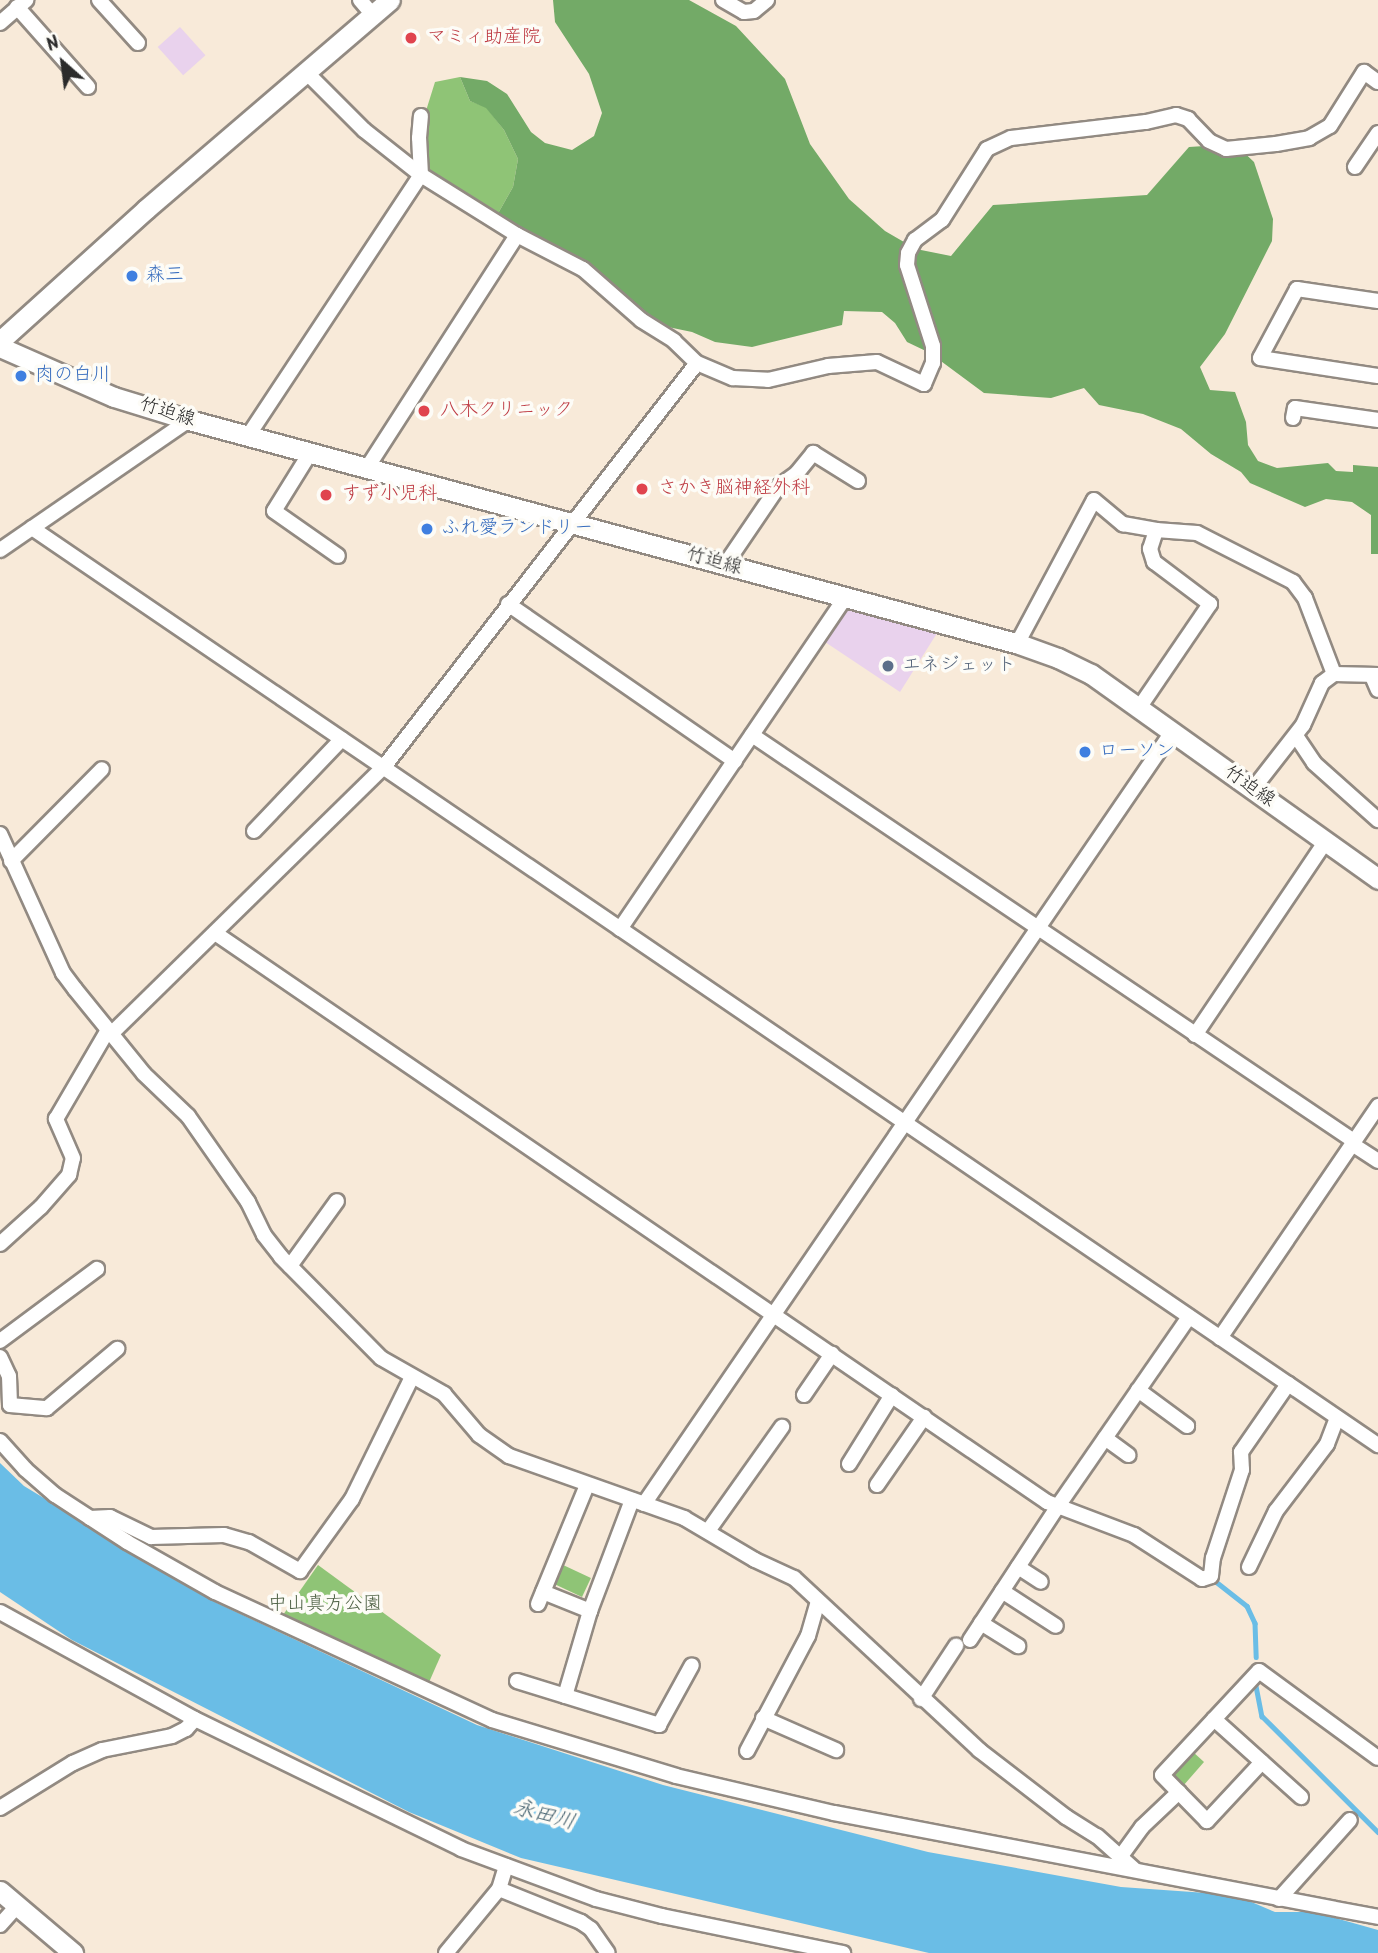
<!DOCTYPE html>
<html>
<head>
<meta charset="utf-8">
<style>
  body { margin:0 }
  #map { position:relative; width:1378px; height:1953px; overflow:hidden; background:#f8ead9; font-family:Kalam,"Klee One",sans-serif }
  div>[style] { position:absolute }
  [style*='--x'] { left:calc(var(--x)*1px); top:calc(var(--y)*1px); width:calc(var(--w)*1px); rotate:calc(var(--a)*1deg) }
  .built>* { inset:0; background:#e9d2ed; transform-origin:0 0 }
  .green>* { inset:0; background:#8fc476; transform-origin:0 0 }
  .forest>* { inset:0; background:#73aa67 }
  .water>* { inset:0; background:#6abde6 }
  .stream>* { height:4.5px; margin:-2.25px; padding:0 2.25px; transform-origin:2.25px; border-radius:2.25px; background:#6abde6 }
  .roads { filter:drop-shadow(2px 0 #928a82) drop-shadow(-2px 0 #928a82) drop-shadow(0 2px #928a82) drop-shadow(0 -2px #928a82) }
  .street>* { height:14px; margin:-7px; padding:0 7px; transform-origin:7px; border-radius:7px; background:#fff }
  .secondary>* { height:19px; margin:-9.5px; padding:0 9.5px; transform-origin:9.5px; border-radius:9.5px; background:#fff }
  .dots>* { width:19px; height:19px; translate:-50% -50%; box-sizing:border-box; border:4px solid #fdfcf7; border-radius:50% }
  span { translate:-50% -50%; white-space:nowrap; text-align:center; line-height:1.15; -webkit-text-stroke:7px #fdfcf7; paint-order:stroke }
  .health-label { font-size:19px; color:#be3a42 }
  .left { translate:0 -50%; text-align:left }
  .shop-label { font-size:19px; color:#366cbe }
  .street-label { font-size:19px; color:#2b2b2b }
  .service-label { font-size:19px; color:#4e5e75 }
  .park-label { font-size:19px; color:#4e6145 }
  .water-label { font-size:21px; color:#415e6c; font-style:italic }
  .north { position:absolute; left:28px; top:28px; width:70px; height:70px; -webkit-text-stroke:5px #fdfcf7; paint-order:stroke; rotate:332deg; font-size:19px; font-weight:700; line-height:28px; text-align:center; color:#2b2b2b }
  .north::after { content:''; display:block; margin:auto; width:24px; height:32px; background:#2b2b2b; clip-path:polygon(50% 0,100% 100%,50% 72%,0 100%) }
</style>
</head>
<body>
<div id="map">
  <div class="built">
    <i style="left:180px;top:27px;width:38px;height:30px;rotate:48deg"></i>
    <i style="clip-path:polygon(846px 607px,939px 630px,900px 692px,822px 640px)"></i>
  </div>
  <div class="green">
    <i style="clip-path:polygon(460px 77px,470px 101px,486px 107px,504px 130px,518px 159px,513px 187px,496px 217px,429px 175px,422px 143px,425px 114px,435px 82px)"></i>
    <i style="left:561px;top:1564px;width:33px;height:21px;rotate:25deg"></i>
    <i style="clip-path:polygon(318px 1565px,441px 1655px,426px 1689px,283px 1615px)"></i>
    <i style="clip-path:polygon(1192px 1751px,1204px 1762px,1183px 1786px,1175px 1777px,1174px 1771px)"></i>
  </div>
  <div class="forest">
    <i style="clip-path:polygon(553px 0,689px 0,736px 26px,785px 79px,810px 144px,849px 199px,885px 231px,916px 249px,951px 256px,993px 205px,1147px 195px,1189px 147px,1235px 144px,1254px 162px,1273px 219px,1272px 241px,1225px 334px,1200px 367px,1210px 390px,1235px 392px,1246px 422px,1248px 445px,1258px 461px,1277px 468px,1328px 463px,1336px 471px,1353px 472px,1353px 465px,1378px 467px,1378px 554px,1371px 554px,1371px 515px,1352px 502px,1326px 499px,1305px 507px,1250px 483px,1241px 472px,1211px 454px,1181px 429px,1143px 414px,1099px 405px,1084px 388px,1051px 398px,984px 393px,930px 353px,907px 342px,895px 323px,882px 312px,844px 311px,842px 325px,752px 347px,715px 342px,692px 332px,668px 327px,662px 329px,496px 217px,513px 187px,518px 159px,504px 130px,486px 108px,470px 101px,460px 77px,487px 81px,507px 94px,531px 132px,545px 143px,572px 150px,594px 136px,602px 113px,589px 74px,555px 22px)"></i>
  </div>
  <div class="water">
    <i style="clip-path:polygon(0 1463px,24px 1486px,217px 1603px,477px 1725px,663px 1785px,928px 1852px,1121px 1887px,1235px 1895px,1275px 1912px,1314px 1912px,1378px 1930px,1378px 1953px,929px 1953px,521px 1858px,409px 1812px,72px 1640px,0 1592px)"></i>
  </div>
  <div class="stream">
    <i style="--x:1214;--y:1580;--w:42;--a:38.2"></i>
    <i style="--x:1247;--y:1606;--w:19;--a:65"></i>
    <i style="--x:1255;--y:1623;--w:34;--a:88"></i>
    <i style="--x:1256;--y:1686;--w:31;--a:79"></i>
    <i style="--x:1262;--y:1716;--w:164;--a:45"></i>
  </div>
  <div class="roads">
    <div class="street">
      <i style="--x:99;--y:0;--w:58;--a:47.8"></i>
      <i style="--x:360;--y:0;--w:20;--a:49"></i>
      <i style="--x:723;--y:0;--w:24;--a:30"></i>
      <i style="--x:744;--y:12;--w:10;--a:-6"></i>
      <i style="--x:754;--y:11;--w:17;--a:-40"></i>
      <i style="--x:17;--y:7;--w:107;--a:48.4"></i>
      <i style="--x:0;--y:23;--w:35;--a:-41"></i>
      <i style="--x:306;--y:72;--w:82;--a:45"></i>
      <i style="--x:364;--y:130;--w:73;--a:38.3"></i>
      <i style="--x:421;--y:175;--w:113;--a:32"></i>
      <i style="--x:517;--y:235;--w:74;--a:27.3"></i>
      <i style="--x:583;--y:269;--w:77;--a:41.3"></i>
      <i style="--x:641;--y:320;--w:39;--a:32"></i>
      <i style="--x:674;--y:341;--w:32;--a:44"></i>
      <i style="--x:697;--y:363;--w:39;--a:23"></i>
      <i style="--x:733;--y:378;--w:35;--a:3"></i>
      <i style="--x:768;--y:380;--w:62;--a:-13.1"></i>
      <i style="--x:828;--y:366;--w:49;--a:-4.7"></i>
      <i style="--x:877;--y:362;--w:52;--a:25.1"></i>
      <i style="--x:924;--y:384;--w:23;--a:-67"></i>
      <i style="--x:933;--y:363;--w:17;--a:-90"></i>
      <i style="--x:933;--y:346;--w:85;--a:-107.8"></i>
      <i style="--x:907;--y:265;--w:12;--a:-85"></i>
      <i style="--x:908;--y:253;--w:15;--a:-62"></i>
      <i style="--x:915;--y:240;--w:34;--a:-37"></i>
      <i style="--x:942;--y:220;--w:84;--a:-57.6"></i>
      <i style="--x:987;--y:149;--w:26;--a:-25"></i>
      <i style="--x:1011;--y:138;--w:136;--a:-6.8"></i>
      <i style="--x:1146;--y:122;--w:31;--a:-13"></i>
      <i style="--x:1176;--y:115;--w:13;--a:18"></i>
      <i style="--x:1188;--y:119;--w:30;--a:46"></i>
      <i style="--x:1209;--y:141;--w:19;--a:25"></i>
      <i style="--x:1226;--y:149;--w:50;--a:-5.7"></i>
      <i style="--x:1276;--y:144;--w:34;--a:-10"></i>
      <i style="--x:1309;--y:138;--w:24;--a:-30"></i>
      <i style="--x:1330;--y:126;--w:64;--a:-57.8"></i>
      <i style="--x:1364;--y:72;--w:17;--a:36"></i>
      <i style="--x:1355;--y:167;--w:41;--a:-55.9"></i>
      <i style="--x:1378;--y:301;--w:82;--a:-171.6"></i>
      <i style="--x:1297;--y:289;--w:78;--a:118.2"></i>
      <i style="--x:1260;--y:358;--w:119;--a:8.7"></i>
      <i style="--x:1293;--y:418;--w:10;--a:-79"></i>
      <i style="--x:1295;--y:408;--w:84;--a:8.2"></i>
      <i style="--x:248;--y:436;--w:313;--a:-56.5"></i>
      <i style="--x:421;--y:175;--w:37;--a:-93"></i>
      <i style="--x:419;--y:138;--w:22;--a:-85"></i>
      <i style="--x:310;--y:453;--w:68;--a:121.8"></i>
      <i style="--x:274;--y:511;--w:78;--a:35.1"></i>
      <i style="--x:367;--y:468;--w:277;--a:-57.2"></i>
      <i style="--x:32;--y:528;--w:1629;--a:34.27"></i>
      <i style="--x:0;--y:550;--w:229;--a:-34.5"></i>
      <i style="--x:725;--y:565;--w:94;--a:-55.8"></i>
      <i style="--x:778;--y:487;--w:24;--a:-36"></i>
      <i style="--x:797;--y:473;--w:26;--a:-51"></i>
      <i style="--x:813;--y:453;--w:53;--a:31.9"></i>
      <i style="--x:508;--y:604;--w:276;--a:34.7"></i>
      <i style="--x:1017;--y:644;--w:163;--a:-61.9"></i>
      <i style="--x:1094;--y:500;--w:38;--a:40"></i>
      <i style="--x:1123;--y:524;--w:34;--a:10"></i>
      <i style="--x:1156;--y:530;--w:41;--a:4.2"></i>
      <i style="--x:1197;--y:533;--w:108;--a:27"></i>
      <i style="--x:1293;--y:582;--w:20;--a:53"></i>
      <i style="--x:1305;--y:598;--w:81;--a:69.1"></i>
      <i style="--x:1372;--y:676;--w:15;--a:67"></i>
      <i style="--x:1139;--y:708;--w:126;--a:-55.7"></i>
      <i style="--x:1210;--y:604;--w:70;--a:-143.1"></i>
      <i style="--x:1154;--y:562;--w:14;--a:-107"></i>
      <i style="--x:1150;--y:549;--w:20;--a:-72"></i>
      <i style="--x:752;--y:735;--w:726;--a:34"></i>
      <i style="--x:1296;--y:736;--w:32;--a:56"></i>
      <i style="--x:1314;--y:763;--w:86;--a:41.7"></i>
      <i style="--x:1253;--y:789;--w:81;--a:-52"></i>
      <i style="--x:1303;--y:725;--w:46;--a:-65.7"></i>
      <i style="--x:1322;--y:683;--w:15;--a:-37"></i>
      <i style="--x:1334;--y:674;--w:44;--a:1.3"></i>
      <i style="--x:254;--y:831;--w:127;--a:-46.3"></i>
      <i style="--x:0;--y:834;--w:153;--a:65.6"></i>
      <i style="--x:63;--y:973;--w:20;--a:53"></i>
      <i style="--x:75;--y:989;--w:109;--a:50.9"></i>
      <i style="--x:144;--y:1074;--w:61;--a:43.7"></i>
      <i style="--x:188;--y:1116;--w:105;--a:55.1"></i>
      <i style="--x:248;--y:1202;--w:37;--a:64"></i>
      <i style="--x:264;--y:1235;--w:28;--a:52"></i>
      <i style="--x:281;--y:1257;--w:142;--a:45.3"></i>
      <i style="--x:381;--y:1358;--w:73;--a:29.7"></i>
      <i style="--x:444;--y:1394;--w:54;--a:49.5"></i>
      <i style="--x:479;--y:1435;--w:37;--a:35"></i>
      <i style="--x:509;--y:1456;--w:186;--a:19.5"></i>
      <i style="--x:684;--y:1518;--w:82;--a:30.6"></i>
      <i style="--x:755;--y:1560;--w:43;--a:24.8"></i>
      <i style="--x:794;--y:1578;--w:253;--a:42.9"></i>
      <i style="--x:979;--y:1750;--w:110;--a:37.6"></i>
      <i style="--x:1066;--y:1817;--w:36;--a:32"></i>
      <i style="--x:1097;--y:1836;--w:51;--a:41.8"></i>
      <i style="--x:11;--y:861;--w:129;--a:-45.3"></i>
      <i style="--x:620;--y:929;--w:400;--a:-55.8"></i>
      <i style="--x:215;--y:933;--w:1008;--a:34.37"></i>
      <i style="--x:1047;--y:1502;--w:93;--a:20.8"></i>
      <i style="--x:1134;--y:1535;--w:81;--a:32.9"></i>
      <i style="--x:1202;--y:1579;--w:9;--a:-18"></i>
      <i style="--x:1211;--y:1576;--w:18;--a:-84"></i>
      <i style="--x:1213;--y:1558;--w:93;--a:-71.8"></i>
      <i style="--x:1242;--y:1470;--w:18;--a:-93"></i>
      <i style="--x:1241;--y:1452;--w:83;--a:-55.3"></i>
      <i style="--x:111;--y:1034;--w:380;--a:-44.4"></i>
      <i style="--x:383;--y:768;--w:512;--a:-52.21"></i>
      <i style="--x:1195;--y:1035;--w:234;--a:-56"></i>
      <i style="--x:1352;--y:1144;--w:31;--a:33"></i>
      <i style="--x:0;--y:1244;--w:55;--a:-42.1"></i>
      <i style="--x:41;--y:1207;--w:43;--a:-48.8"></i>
      <i style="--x:69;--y:1175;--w:17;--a:-77"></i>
      <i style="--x:73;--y:1158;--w:43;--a:-113.6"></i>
      <i style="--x:56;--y:1119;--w:103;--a:-59.7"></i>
      <i style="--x:290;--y:1266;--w:80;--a:-54.1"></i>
      <i style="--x:1220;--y:1338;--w:281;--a:-55.7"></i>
      <i style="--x:0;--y:1341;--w:121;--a:-36.6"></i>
      <i style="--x:0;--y:1357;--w:21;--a:65"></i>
      <i style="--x:9;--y:1376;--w:29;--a:88"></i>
      <i style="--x:10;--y:1405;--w:37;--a:5"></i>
      <i style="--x:47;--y:1408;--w:92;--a:-40.1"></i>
      <i style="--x:1138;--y:1390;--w:61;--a:36.3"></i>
      <i style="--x:804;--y:1395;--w:50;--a:-55.7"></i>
      <i style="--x:1105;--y:1438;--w:29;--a:36"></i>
      <i style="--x:0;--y:1441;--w:38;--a:48"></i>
      <i style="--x:25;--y:1469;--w:40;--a:41"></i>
      <i style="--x:55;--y:1495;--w:86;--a:33.1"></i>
      <i style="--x:127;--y:1542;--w:101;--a:29.6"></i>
      <i style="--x:215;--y:1592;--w:305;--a:24.8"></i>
      <i style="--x:492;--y:1720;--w:192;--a:16.9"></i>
      <i style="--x:676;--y:1776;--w:162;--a:13.2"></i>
      <i style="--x:834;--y:1813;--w:554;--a:10.82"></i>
      <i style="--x:849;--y:1464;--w:81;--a:-58.1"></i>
      <i style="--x:877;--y:1485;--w:83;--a:-55.3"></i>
      <i style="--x:644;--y:1504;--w:935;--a:-55.63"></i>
      <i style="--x:90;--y:1518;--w:20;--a:-3"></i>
      <i style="--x:110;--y:1517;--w:46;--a:26"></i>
      <i style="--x:151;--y:1537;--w:73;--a:-1.6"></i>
      <i style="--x:224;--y:1535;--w:26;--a:16"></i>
      <i style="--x:249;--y:1542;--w:59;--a:29.6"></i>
      <i style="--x:300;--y:1571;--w:89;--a:-54.2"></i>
      <i style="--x:352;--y:1499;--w:136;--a:-63.8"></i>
      <i style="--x:708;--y:1531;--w:128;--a:-54.6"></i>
      <i style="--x:1018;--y:1567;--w:27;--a:33"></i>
      <i style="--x:1249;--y:1567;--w:62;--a:-64.3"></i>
      <i style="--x:1276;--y:1511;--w:84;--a:-52.7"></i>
      <i style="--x:1327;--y:1444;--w:28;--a:-69"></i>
      <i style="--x:1002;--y:1591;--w:64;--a:32.9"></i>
      <i style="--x:543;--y:1592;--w:51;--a:22"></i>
      <i style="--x:538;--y:1604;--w:129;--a:-67.6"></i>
      <i style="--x:0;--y:1612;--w:222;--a:28.8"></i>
      <i style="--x:195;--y:1719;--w:296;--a:26"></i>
      <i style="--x:461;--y:1849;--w:144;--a:20.3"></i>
      <i style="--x:596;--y:1899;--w:68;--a:14.4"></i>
      <i style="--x:662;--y:1916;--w:185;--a:11.6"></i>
      <i style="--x:981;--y:1623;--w:44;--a:31.9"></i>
      <i style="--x:970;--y:1640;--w:160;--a:-56.7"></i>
      <i style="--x:1058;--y:1506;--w:230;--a:-55.3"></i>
      <i style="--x:517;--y:1681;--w:149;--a:17.2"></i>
      <i style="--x:659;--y:1725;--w:68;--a:-61.2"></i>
      <i style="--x:565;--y:1696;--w:89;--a:-73.6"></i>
      <i style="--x:590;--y:1611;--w:119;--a:-69.3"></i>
      <i style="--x:921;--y:1699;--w:64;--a:-56.6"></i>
      <i style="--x:763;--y:1718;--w:80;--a:23.7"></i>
      <i style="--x:1214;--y:1719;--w:117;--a:41.9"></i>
      <i style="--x:747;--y:1751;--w:130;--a:-62.1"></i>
      <i style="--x:808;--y:1636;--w:36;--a:-74"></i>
      <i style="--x:1262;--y:1762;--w:81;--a:133"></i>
      <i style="--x:1207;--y:1821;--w:64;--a:-134.4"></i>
      <i style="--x:1162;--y:1775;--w:142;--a:-47"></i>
      <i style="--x:1259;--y:1671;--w:147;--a:36.2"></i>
      <i style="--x:0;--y:1808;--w:86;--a:-31.7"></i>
      <i style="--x:73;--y:1763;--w:32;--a:-24"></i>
      <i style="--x:102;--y:1750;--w:71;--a:-11.3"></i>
      <i style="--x:172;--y:1736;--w:16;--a:-27"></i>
      <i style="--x:186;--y:1729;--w:13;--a:-48"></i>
      <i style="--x:1121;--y:1856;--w:36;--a:-54"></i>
      <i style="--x:1142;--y:1827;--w:51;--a:-43.4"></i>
      <i style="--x:499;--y:1889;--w:88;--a:21.9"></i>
      <i style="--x:581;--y:1922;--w:12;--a:35"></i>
      <i style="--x:591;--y:1929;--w:29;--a:55"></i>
      <i style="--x:1279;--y:1899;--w:106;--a:-48.1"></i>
      <i style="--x:0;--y:1925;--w:27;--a:-48"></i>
      <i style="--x:446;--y:1953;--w:83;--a:-50.4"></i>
      <i style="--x:499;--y:1889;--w:24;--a:-73"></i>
    </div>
    <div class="secondary">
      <i style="--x:0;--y:341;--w:197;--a:-42.1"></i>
      <i style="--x:146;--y:209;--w:321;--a:-40.6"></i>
      <i style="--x:0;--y:347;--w:124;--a:23.7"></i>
      <i style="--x:114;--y:397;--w:78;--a:17"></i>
      <i style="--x:189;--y:420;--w:860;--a:15.1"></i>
      <i style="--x:1019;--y:644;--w:41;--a:19.7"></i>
      <i style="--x:1058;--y:658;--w:37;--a:26"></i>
      <i style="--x:1091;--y:674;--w:353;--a:35.5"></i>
      <i style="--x:0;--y:1891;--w:96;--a:40.3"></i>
    </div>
  </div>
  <div class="dots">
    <i style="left:411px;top:38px;background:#e0444e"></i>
    <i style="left:132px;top:276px;background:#3f7fe0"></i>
    <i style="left:21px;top:376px;background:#3f7fe0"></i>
    <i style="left:424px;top:411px;background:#e0444e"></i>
    <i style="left:642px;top:489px;background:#e0444e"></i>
    <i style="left:326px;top:495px;background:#e0444e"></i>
    <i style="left:427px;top:529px;background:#3f7fe0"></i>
    <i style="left:888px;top:666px;background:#5c6f8a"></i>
    <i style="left:1085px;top:752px;background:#3f7fe0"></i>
  </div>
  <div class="health-label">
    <span class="left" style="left:427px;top:38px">マミィ助産院</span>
    <span class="left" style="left:440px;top:411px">八木クリニック</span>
    <span class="left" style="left:658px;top:489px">さかき脳神経外科</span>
    <span class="left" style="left:342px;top:495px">すず小児科</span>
  </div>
  <div class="shop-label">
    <span class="left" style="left:146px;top:276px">森三</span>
    <span class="left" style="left:35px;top:376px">肉の白川</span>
    <span class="left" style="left:441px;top:529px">ふれ愛ランドリー</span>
    <span class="left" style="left:1099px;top:752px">ローソン</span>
  </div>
  <div class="street-label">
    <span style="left:167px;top:413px;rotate:17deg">竹迫線</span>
    <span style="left:714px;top:562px;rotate:15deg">竹迫線</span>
    <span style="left:1249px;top:787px;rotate:35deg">竹迫線</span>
  </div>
  <div class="service-label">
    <span class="left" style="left:902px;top:666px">エネジェット</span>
  </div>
  <div class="park-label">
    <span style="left:325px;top:1605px">中山真方公園</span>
  </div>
  <div class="water-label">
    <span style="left:544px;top:1816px;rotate:15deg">永田川</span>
  </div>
  <div class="north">N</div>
</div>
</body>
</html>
